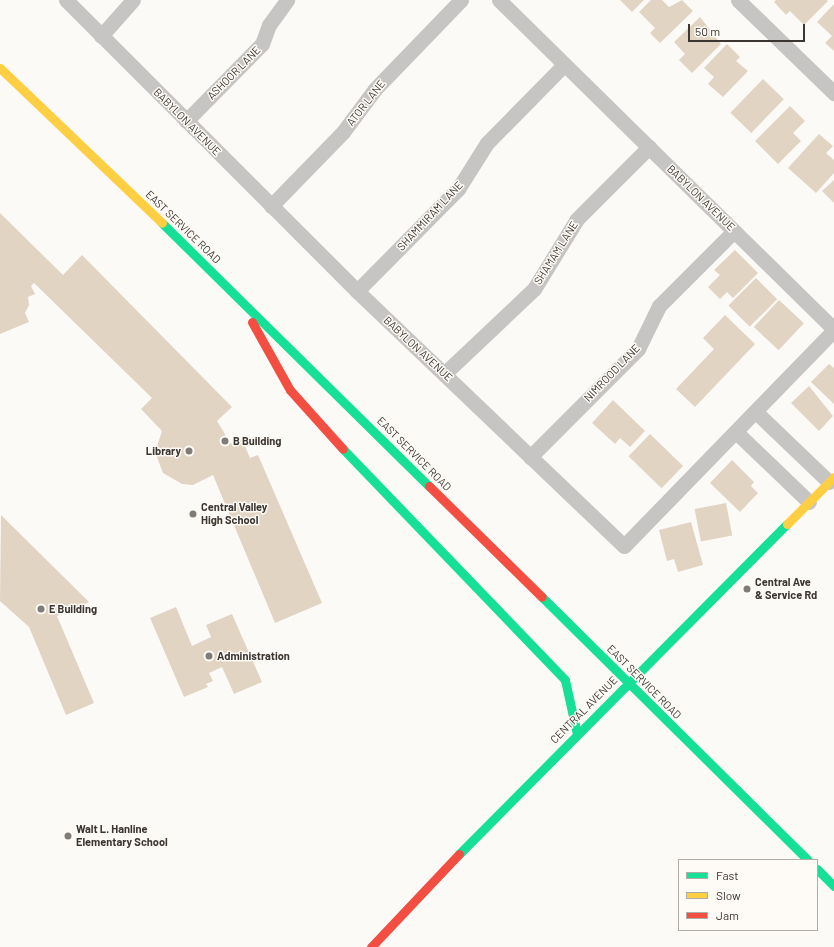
<!DOCTYPE html>
<html>
<head>
<meta charset="utf-8">
<style>
  body { margin:0 }
  #map { position:relative; width:834px; height:947px; overflow:hidden; background:#fcfaf7; font-family:Barlow,sans-serif }
  div>[style] { position:absolute }
  [style*='--x'] { left:calc(var(--x)*1px); top:calc(var(--y)*1px); width:calc(var(--w)*1px); rotate:calc(var(--a)*1deg) }
  .building>* { inset:0; background:#e2d4c3; transform-origin:0 0 }
  .street>* { height:15px; margin:-7.5px; padding:0 7.5px; transform-origin:7.5px; border-radius:7.5px; background:#c7c5c3 }
  .fast>* { height:9px; margin:-4.5px; padding:0 4.5px; transform-origin:4.5px; border-radius:4.5px; background:#16e098 }
  .slow>* { height:9px; margin:-4.5px; padding:0 4.5px; transform-origin:4.5px; border-radius:4.5px; background:#ffcf43 }
  .jam>* { height:9px; margin:-4.5px; padding:0 4.5px; transform-origin:4.5px; border-radius:4.5px; background:#f24e42 }
  .dots>* { width:11px; height:11px; translate:-50% -50%; box-sizing:border-box; border:2px solid #fefaf5; border-radius:50% }
  span { translate:-50% -50%; white-space:nowrap; text-align:center; line-height:1.15; -webkit-text-stroke:3px #fefaf5; paint-order:stroke }
  .street-label { font-size:11px; color:#3b3631 }
  .poi-label { font-size:11px; color:#3b3631; font-weight:700 }
  .left { translate:0 -50%; text-align:left }
  .right { translate:-100% -50%; text-align:right }
  .legend { position:absolute; left:678px; top:859px; width:140px; height:72px; box-sizing:border-box; background:#fefaf5; border:1px solid #b0aca7; margin:0; padding:5px 7px; list-style:none; font-size:12px; color:#3b3631 }
  .legend li { display:flex; align-items:center; gap:8px; height:20px }
  .legend b { width:20px; border:1px solid #b0aca7 }
  .scale { position:absolute; left:688px; top:24px; width:117px; height:18px; box-sizing:border-box; border:2px solid #3b3631; border-top:0; padding-left:5px; font-size:12px; line-height:14px; white-space:nowrap; color:#3b3631; -webkit-text-stroke:3px #fefaf5; paint-order:stroke }
</style>
</head>
<body>
<div id="map">
  <div class="building">
    <i style="clip-path:polygon(620px 0,644px 0,632px 12px)"></i>
    <i style="clip-path:polygon(651px 0,662px 0,669px 7px,682px 0,693px 11px,660px 43px,650px 33px,655px 28px,639px 12px)"></i>
    <i style="clip-path:polygon(776px 0,826px 0,828px 1px,804px 25px,790px 11px,786px 15px,774px 2px)"></i>
    <i style="clip-path:polygon(834px 4px,834px 51px,825px 43px,832px 36px,817px 22px)"></i>
    <i style="clip-path:polygon(700px 17px,721px 44px,692px 73px,679px 60px,685px 54px,674px 42px)"></i>
    <i style="clip-path:polygon(727px 44px,740px 57px,736px 61px,748px 71px,723px 97px,708px 84px,714px 77px,704px 68px)"></i>
    <i style="left:763px;top:79px;width:29px;height:47px;rotate:44deg"></i>
    <i style="clip-path:polygon(790px 106px,805px 121px,793px 133px,801px 141px,778px 164px,755px 141px)"></i>
    <i style="clip-path:polygon(819px 134px,833px 146px,826px 153px,834px 160px,834px 173px,816px 193px,788px 168px)"></i>
    <i style="clip-path:polygon(834px 180px,834px 203px,822px 191px)"></i>
    <i style="clip-path:polygon(0 213px,63px 275px,82px 255px,232px 407px,217px 421px,231px 444px,242px 439px,250px 458px,258px 455px,322px 603px,275px 623px,213px 475px,193px 485px,182px 484px,163px 473px,155px 452px,162px 431px,141px 409px,152px 398px,34px 283px,31px 286px,35px 294px,28px 297px,29px 305px,25px 313px,29px 322px,0 334px)"></i>
    <i style="clip-path:polygon(735px 250px,758px 273px,733px 298px,727px 292px,720px 299px,708px 287px,720px 275px,714px 270px)"></i>
    <i style="left:756px;top:278px;width:30px;height:39px;rotate:45deg"></i>
    <i style="left:779px;top:300px;width:34px;height:37px;rotate:43deg"></i>
    <i style="clip-path:polygon(725px 315px,755px 344px,695px 407px,676px 389px,714px 349px,703px 338px)"></i>
    <i style="clip-path:polygon(829px 364px,834px 368px,834px 404px,811px 382px)"></i>
    <i style="clip-path:polygon(809px 386px,833px 416px,819px 431px,791px 403px)"></i>
    <i style="clip-path:polygon(613px 400px,645px 431px,630px 447px,620px 438px,615px 444px,592px 423px)"></i>
    <i style="left:650px;top:434px;width:46px;height:31px;rotate:44deg"></i>
    <i style="clip-path:polygon(732px 460px,754px 482px,751px 486px,758px 493px,740px 512px,710px 483px)"></i>
    <i style="left:726px;top:503px;width:33px;height:32px;rotate:79deg"></i>
    <i style="clip-path:polygon(1px 515px,89px 602px,57px 616px,94px 703px,66px 715px,29px 627px,0 601px)"></i>
    <i style="clip-path:polygon(691px 522px,703px 565px,678px 572px,674px 559px,667px 561px,659px 530px)"></i>
    <i style="clip-path:polygon(176px 607px,192px 646px,211px 637px,206px 625px,232px 614px,262px 682px,234px 694px,222px 667px,209px 673px,213px 681px,206px 684px,208px 687px,184px 697px,150px 618px)"></i>
  </div>
  <div class="street">
    <i style="--x:66;--y:0;--w:412;--a:45"></i>
    <i style="--x:357;--y:291;--w:369;--a:43.7"></i>
    <i style="--x:624;--y:546;--w:301;--a:-45.8"></i>
    <i style="--x:499;--y:0;--w:470;--a:44.5"></i>
    <i style="--x:738;--y:0;--w:134;--a:44.1"></i>
    <i style="--x:101;--y:36;--w:48;--a:-48.4"></i>
    <i style="--x:186;--y:121;--w:108;--a:-45.4"></i>
    <i style="--x:262;--y:44;--w:20;--a:-70"></i>
    <i style="--x:269;--y:25;--w:31;--a:-54"></i>
    <i style="--x:271;--y:206;--w:103;--a:-45.8"></i>
    <i style="--x:343;--y:132;--w:54;--a:-53.3"></i>
    <i style="--x:375;--y:89;--w:124;--a:-46"></i>
    <i style="--x:357;--y:291;--w:144;--a:-45.3"></i>
    <i style="--x:458;--y:189;--w:54;--a:-57.8"></i>
    <i style="--x:487;--y:143;--w:108;--a:-45.4"></i>
    <i style="--x:444;--y:374;--w:124;--a:-43.4"></i>
    <i style="--x:534;--y:289;--w:82;--a:-58.4"></i>
    <i style="--x:577;--y:219;--w:102;--a:-45"></i>
    <i style="--x:756;--y:412;--w:101;--a:43.8"></i>
    <i style="--x:736;--y:432;--w:101;--a:43.8"></i>
    <i style="--x:530;--y:457;--w:153;--a:-45"></i>
    <i style="--x:638;--y:349;--w:48;--a:-64"></i>
    <i style="--x:659;--y:306;--w:106;--a:-45"></i>
  </div>
  <div class="fast">
    <i style="--x:162;--y:223;--w:375;--a:44.6"></i>
    <i style="--x:343;--y:449;--w:320;--a:46.1"></i>
    <i style="--x:565;--y:680;--w:55;--a:77.5"></i>
    <i style="--x:542;--y:597;--w:374;--a:44.7"></i>
    <i style="--x:459;--y:854;--w:465;--a:-45.2"></i>
    <i style="--x:817;--y:869;--w:24;--a:45"></i>
  </div>
  <div class="slow">
    <i style="--x:0;--y:68;--w:224;--a:43.7"></i>
    <i style="--x:787;--y:524;--w:66;--a:-45"></i>
  </div>
  <div class="jam">
    <i style="--x:252;--y:322;--w:78;--a:60.8"></i>
    <i style="--x:290;--y:390;--w:79;--a:48.1"></i>
    <i style="--x:429;--y:486;--w:158;--a:44.5"></i>
    <i style="--x:371;--y:947;--w:128;--a:-46.6"></i>
  </div>
  <div class="dots">
    <i style="left:225px;top:441px;background:#7f7b76"></i>
    <i style="left:189px;top:451px;background:#7f7b76"></i>
    <i style="left:193px;top:514px;background:#7f7b76"></i>
    <i style="left:747px;top:589px;background:#7f7b76"></i>
    <i style="left:41px;top:609px;background:#7f7b76"></i>
    <i style="left:209px;top:656px;background:#7f7b76"></i>
    <i style="left:68px;top:836px;background:#7f7b76"></i>
  </div>
  <div class="street-label">
    <span style="left:234px;top:73px;rotate:-45deg">ASHOOR LANE</span>
    <span style="left:366px;top:103px;rotate:-52deg">ATOR LANE</span>
    <span style="left:187px;top:122px;rotate:45deg">BABYLON AVENUE</span>
    <span style="left:701px;top:198px;rotate:44deg">BABYLON AVENUE</span>
    <span style="left:430px;top:216px;rotate:-47deg">SHAMMIRAM LANE</span>
    <span style="left:183px;top:227px;rotate:44deg">EAST SERVICE ROAD</span>
    <span style="left:556px;top:253px;rotate:-58deg">SHAMAM LANE</span>
    <span style="left:418px;top:349px;rotate:43deg">BABYLON AVENUE</span>
    <span style="left:612px;top:373px;rotate:-46deg">NIMROOD LANE</span>
    <span style="left:414px;top:454px;rotate:45deg">EAST SERVICE ROAD</span>
    <span style="left:644px;top:682px;rotate:45deg">EAST SERVICE ROAD</span>
    <span style="left:584px;top:710px;rotate:-45deg">CENTRAL AVENUE</span>
  </div>
  <div class="poi-label">
    <span class="left" style="left:233px;top:441px">B Building</span>
    <span class="right" style="left:181px;top:451px">Library</span>
    <span class="left" style="left:201px;top:514px">Central Valley<br>High School</span>
    <span class="left" style="left:755px;top:589px">Central Ave<br>&amp; Service Rd</span>
    <span class="left" style="left:49px;top:609px">E Building</span>
    <span class="left" style="left:217px;top:656px">Administration</span>
    <span class="left" style="left:76px;top:836px">Walt L. Hanline<br>Elementary School</span>
  </div>
  <ul class="legend">
  <li><b style="height:5px;background:#16e098"></b>Fast</li>
  <li><b style="height:5px;background:#ffcf43"></b>Slow</li>
  <li><b style="height:5px;background:#f24e42"></b>Jam</li>
  </ul>
  <div class="scale">50 m</div>
</div>
</body>
</html>
